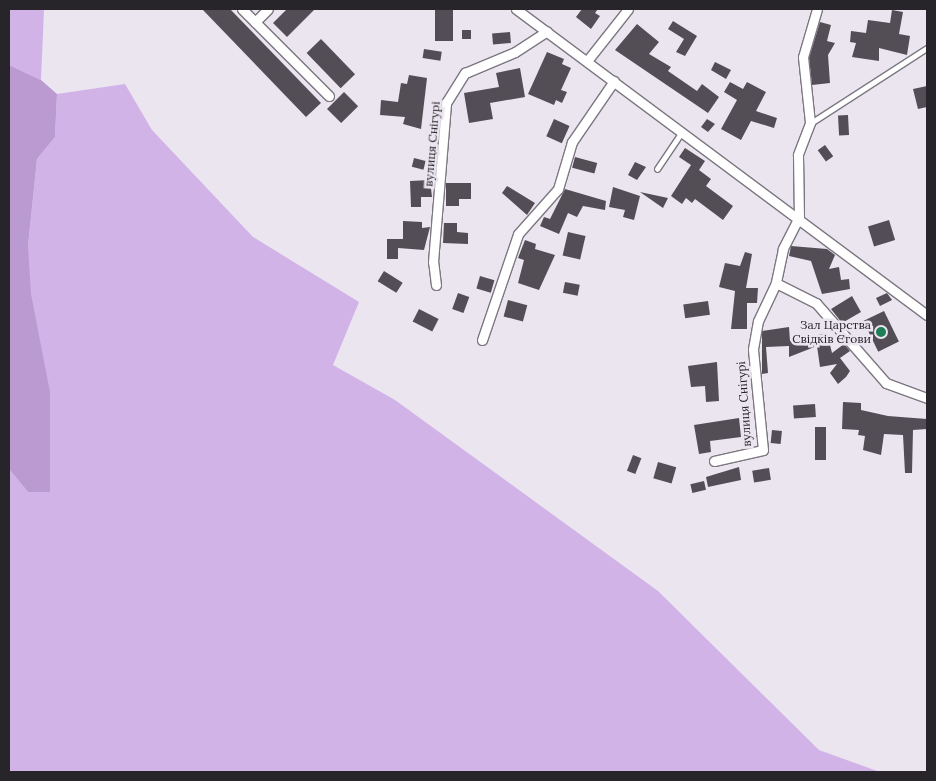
<!DOCTYPE html>
<html>
<head>
<meta charset="utf-8">
<style>
  body { margin:0 }
  #map { position:relative; width:936px; height:781px; overflow:hidden; background:#ebe5f0; font-family:Lora,serif }
  div>[style] { position:absolute }
  [style*='--x'] { left:calc(var(--x)*1px); top:calc(var(--y)*1px); width:calc(var(--w)*1px); rotate:calc(var(--a)*1deg) }
  .green>* { inset:0; background:#d2b3e8 }
  .forest>* { inset:0; background:#bb9ad2 }
  .building>* { inset:0; background:#534e56; transform-origin:0 0 }
  .roads { filter:drop-shadow(1px 0 #7c7780) drop-shadow(-1px 0 #7c7780) drop-shadow(0 1px #7c7780) drop-shadow(0 -1px #7c7780) }
  .lane>* { height:4.5px; margin:-2.25px; padding:0 2.25px; transform-origin:2.25px; border-radius:2.25px; background:#fff }
  .street>* { height:9px; margin:-4.5px; padding:0 4.5px; transform-origin:4.5px; border-radius:4.5px; background:#fff }
  .dots>* { width:14px; height:14px; translate:-50% -50%; box-sizing:border-box; border:2px solid #ebe5f0; border-radius:50% }
  span { translate:-50% -50%; white-space:nowrap; text-align:center; line-height:1.15; -webkit-text-stroke:5px #ebe5f0; paint-order:stroke }
  .street-label { font-size:12px; color:#272529 }
  .poi-label { font-size:12px; color:#272529 }
  .right { translate:-100% -50%; text-align:right }
  .frame { position:absolute; inset:0; border:10px solid #272529; pointer-events:none }
</style>
</head>
<body>
<div id="map">
  <div class="green">
    <i style="clip-path:polygon(9px 9px,44px 9px,41px 80px,9px 65px)"></i>
    <i style="clip-path:polygon(125px 84px,152px 130px,253px 237px,359px 302px,333px 365px,395px 400px,658px 591px,819px 750px,880px 772px,9px 772px,9px 469px,28px 492px,28px 246px,37px 159px,55px 137px,57px 94px)"></i>
  </div>
  <div class="forest">
    <i style="clip-path:polygon(9px 65px,41px 80px,57px 94px,55px 137px,37px 159px,28px 246px,31px 294px,50px 392px,50px 492px,28px 492px,9px 469px)"></i>
  </div>
  <div class="building">
    <i style="clip-path:polygon(202px 9px,230px 9px,321px 103px,306px 117px)"></i>
    <i style="clip-path:polygon(287px 9px,315px 9px,287px 37px,273px 23px)"></i>
    <i style="left:435px;top:9px;width:18px;height:32px"></i>
    <i style="clip-path:polygon(582px 9px,598px 9px,595px 13px,600px 16px,591px 29px,576px 17px)"></i>
    <i style="clip-path:polygon(892px 10px,903px 12px,899px 34px,910px 36px,907px 55px,879px 48px,879px 61px,852px 57px,856px 43px,850px 42px,851px 31px,866px 33px,868px 20px,890px 23px)"></i>
    <i style="clip-path:polygon(673px 21px,697px 36px,685px 56px,676px 52px,684px 39px,668px 29px)"></i>
    <i style="clip-path:polygon(820px 22px,831px 25px,827px 41px,835px 43px,828px 55px,830px 83px,812px 85px,809px 58px)"></i>
    <i style="clip-path:polygon(637px 24px,659px 42px,649px 54px,671px 67px,668px 71px,697px 91px,702px 84px,719px 97px,708px 113px,615px 50px)"></i>
    <i style="left:471px;top:30px;width:9px;height:9px;rotate:90deg"></i>
    <i style="left:510px;top:32px;width:11px;height:18px;rotate:85deg"></i>
    <i style="left:321px;top:39px;width:49px;height:20px;rotate:46deg"></i>
    <i style="left:424px;top:49px;width:18px;height:9px;rotate:9deg"></i>
    <i style="clip-path:polygon(547px 52px,564px 59px,562px 64px,571px 68px,561px 90px,567px 92px,562px 103px,556px 100px,554px 105px,528px 94px)"></i>
    <i style="clip-path:polygon(715px 62px,731px 70px,726px 79px,711px 70px)"></i>
    <i style="clip-path:polygon(520px 68px,525px 97px,490px 103px,493px 119px,469px 123px,464px 93px,499px 87px,496px 73px)"></i>
    <i style="clip-path:polygon(409px 75px,427px 78px,421px 129px,403px 124px,405px 117px,380px 115px,381px 100px,398px 102px,401px 83px,407px 84px)"></i>
    <i style="clip-path:polygon(730px 82px,743px 89px,747px 82px,766px 92px,756px 111px,777px 118px,774px 128px,751px 121px,741px 140px,721px 129px,737px 100px,724px 92px)"></i>
    <i style="clip-path:polygon(927px 86px,927px 107px,918px 109px,913px 89px)"></i>
    <i style="left:344px;top:92px;width:20px;height:24px;rotate:45deg"></i>
    <i style="left:848px;top:115px;width:20px;height:10px;rotate:87deg"></i>
    <i style="left:554px;top:119px;width:17px;height:19px;rotate:24deg"></i>
    <i style="clip-path:polygon(707px 119px,715px 124px,708px 132px,701px 127px)"></i>
    <i style="left:825px;top:145px;width:14px;height:9px;rotate:54deg"></i>
    <i style="clip-path:polygon(685px 148px,705px 161px,699px 170px,711px 179px,706px 186px,733px 206px,723px 220px,695px 199px,692px 203px,686px 198px,682px 204px,671px 196px,691px 165px,679px 157px)"></i>
    <i style="left:575px;top:157px;width:23px;height:11px;rotate:15deg"></i>
    <i style="left:414px;top:158px;width:12px;height:9px;rotate:14deg"></i>
    <i style="clip-path:polygon(635px 162px,646px 167px,637px 180px,628px 175px)"></i>
    <i style="clip-path:polygon(430px 180px,432px 197px,421px 197px,421px 207px,411px 207px,410px 181px)"></i>
    <i style="clip-path:polygon(446px 183px,471px 183px,471px 199px,459px 199px,459px 206px,446px 206px)"></i>
    <i style="clip-path:polygon(507px 186px,535px 203px,527px 215px,502px 193px)"></i>
    <i style="clip-path:polygon(613px 187px,640px 196px,634px 220px,623px 217px,625px 210px,609px 207px)"></i>
    <i style="clip-path:polygon(565px 189px,606px 201px,605px 210px,583px 206px,577px 217px,568px 213px,559px 234px,540px 226px,544px 217px,550px 219px)"></i>
    <i style="clip-path:polygon(640px 192px,668px 198px,663px 208px)"></i>
    <i style="left:889px;top:220px;width:21px;height:22px;rotate:73deg"></i>
    <i style="clip-path:polygon(403px 221px,422px 222px,422px 228px,430px 227px,424px 250px,398px 248px,398px 259px,387px 259px,387px 239px,403px 239px)"></i>
    <i style="clip-path:polygon(444px 223px,457px 223px,457px 232px,468px 233px,468px 244px,443px 243px)"></i>
    <i style="left:568px;top:232px;width:18px;height:24px;rotate:13deg"></i>
    <i style="clip-path:polygon(525px 240px,536px 244px,535px 249px,555px 255px,539px 290px,518px 283px,524px 260px,518px 258px)"></i>
    <i style="clip-path:polygon(791px 246px,827px 249px,835px 255px,829px 269px,839px 267px,841px 280px,849px 279px,850px 289px,822px 294px,811px 261px,789px 256px)"></i>
    <i style="clip-path:polygon(745px 252px,752px 254px,746px 288px,758px 288px,757px 303px,747px 303px,747px 329px,731px 329px,735px 291px,719px 287px,725px 263px,740px 266px)"></i>
    <i style="left:384px;top:271px;width:22px;height:12px;rotate:32deg"></i>
    <i style="left:480px;top:276px;width:15px;height:13px;rotate:16deg"></i>
    <i style="left:565px;top:282px;width:15px;height:11px;rotate:11deg"></i>
    <i style="left:458px;top:293px;width:12px;height:17px;rotate:20deg"></i>
    <i style="clip-path:polygon(887px 293px,892px 300px,880px 306px,876px 298px)"></i>
    <i style="clip-path:polygon(852px 296px,861px 312px,842px 323px,831px 309px)"></i>
    <i style="left:508px;top:300px;width:20px;height:17px;rotate:15deg"></i>
    <i style="left:708px;top:301px;width:14px;height:25px;rotate:82deg"></i>
    <i style="left:419px;top:309px;width:22px;height:14px;rotate:27deg"></i>
    <i style="left:884px;top:311px;width:34px;height:23px;rotate:64deg"></i>
    <i style="clip-path:polygon(789px 327px,790px 341px,827px 333px,832px 353px,844px 344px,850px 351px,840px 358px,850px 371px,846px 377px,838px 384px,830px 373px,837px 364px,820px 367px,817px 346px,789px 357px,789px 346px,766px 347px,768px 373px,762px 374px,762px 331px)"></i>
    <i style="clip-path:polygon(717px 362px,719px 401px,706px 402px,705px 386px,691px 387px,688px 366px)"></i>
    <i style="clip-path:polygon(843px 402px,861px 403px,861px 410px,888px 416px,927px 419px,927px 429px,913px 430px,912px 473px,905px 473px,903px 435px,884px 434px,881px 455px,863px 450px,865px 436px,858px 435px,859px 430px,842px 429px)"></i>
    <i style="left:815px;top:404px;width:13px;height:22px;rotate:86deg"></i>
    <i style="clip-path:polygon(739px 418px,741px 437px,710px 441px,711px 452px,699px 454px,694px 425px)"></i>
    <i style="left:815px;top:427px;width:11px;height:33px"></i>
    <i style="left:772px;top:430px;width:10px;height:13px;rotate:6deg"></i>
    <i style="left:633px;top:455px;width:9px;height:17px;rotate:21deg"></i>
    <i style="left:658px;top:462px;width:19px;height:17px;rotate:16deg"></i>
    <i style="clip-path:polygon(739px 467px,741px 480px,708px 487px,706px 477px)"></i>
    <i style="left:769px;top:468px;width:12px;height:17px;rotate:81deg"></i>
    <i style="left:704px;top:481px;width:9px;height:14px;rotate:77deg"></i>
  </div>
  <div class="roads">
    <div class="lane">
      <i style="--x:811;--y:123;--w:138;--a:-32.9"></i>
      <i style="--x:657;--y:169;--w:45;--a:-56"></i>
    </div>
    <div class="street">
      <i style="--x:242;--y:9;--w:123;--a:45"></i>
      <i style="--x:516;--y:9;--w:512;--a:36.67"></i>
      <i style="--x:817;--y:9;--w:50;--a:106.3"></i>
      <i style="--x:803;--y:57;--w:66;--a:83.9"></i>
      <i style="--x:810;--y:123;--w:34;--a:111"></i>
      <i style="--x:798;--y:155;--w:62;--a:89.1"></i>
      <i style="--x:799;--y:217;--w:36;--a:117"></i>
      <i style="--x:783;--y:249;--w:35;--a:102"></i>
      <i style="--x:776;--y:283;--w:45;--a:26.6"></i>
      <i style="--x:816;--y:303;--w:106;--a:48.8"></i>
      <i style="--x:886;--y:383;--w:44;--a:20.1"></i>
      <i style="--x:255;--y:22;--w:18;--a:-45"></i>
      <i style="--x:587;--y:61;--w:66;--a:-51.7"></i>
      <i style="--x:436;--y:285;--w:23;--a:-97"></i>
      <i style="--x:433;--y:262;--w:160;--a:-85.3"></i>
      <i style="--x:446;--y:103;--w:36;--a:-58"></i>
      <i style="--x:465;--y:73;--w:54;--a:-22.8"></i>
      <i style="--x:515;--y:52;--w:38;--a:-33"></i>
      <i style="--x:482;--y:340;--w:112;--a:-71.2"></i>
      <i style="--x:518;--y:234;--w:60;--a:-48.4"></i>
      <i style="--x:558;--y:189;--w:49;--a:-73.4"></i>
      <i style="--x:572;--y:142;--w:74;--a:-55.5"></i>
      <i style="--x:714;--y:461;--w:50;--a:-12.7"></i>
      <i style="--x:763;--y:450;--w:101;--a:-95.7"></i>
      <i style="--x:753;--y:349;--w:28;--a:-80"></i>
      <i style="--x:758;--y:321;--w:42;--a:-64.7"></i>
    </div>
  </div>
  <div class="dots">
    <i style="left:881px;top:332px;background:#1d7e57"></i>
  </div>
  <div class="street-label">
    <span style="left:432px;top:144px;rotate:-85deg">вулиця Снігурі</span>
    <span style="left:744px;top:404px;rotate:-94deg">вулиця Снігурі</span>
  </div>
  <div class="poi-label">
    <span class="right" style="left:871px;top:332px">Зал Царства<br>Свідків Єгови</span>
  </div>
  <div class="frame"></div>
</div>
</body>
</html>
